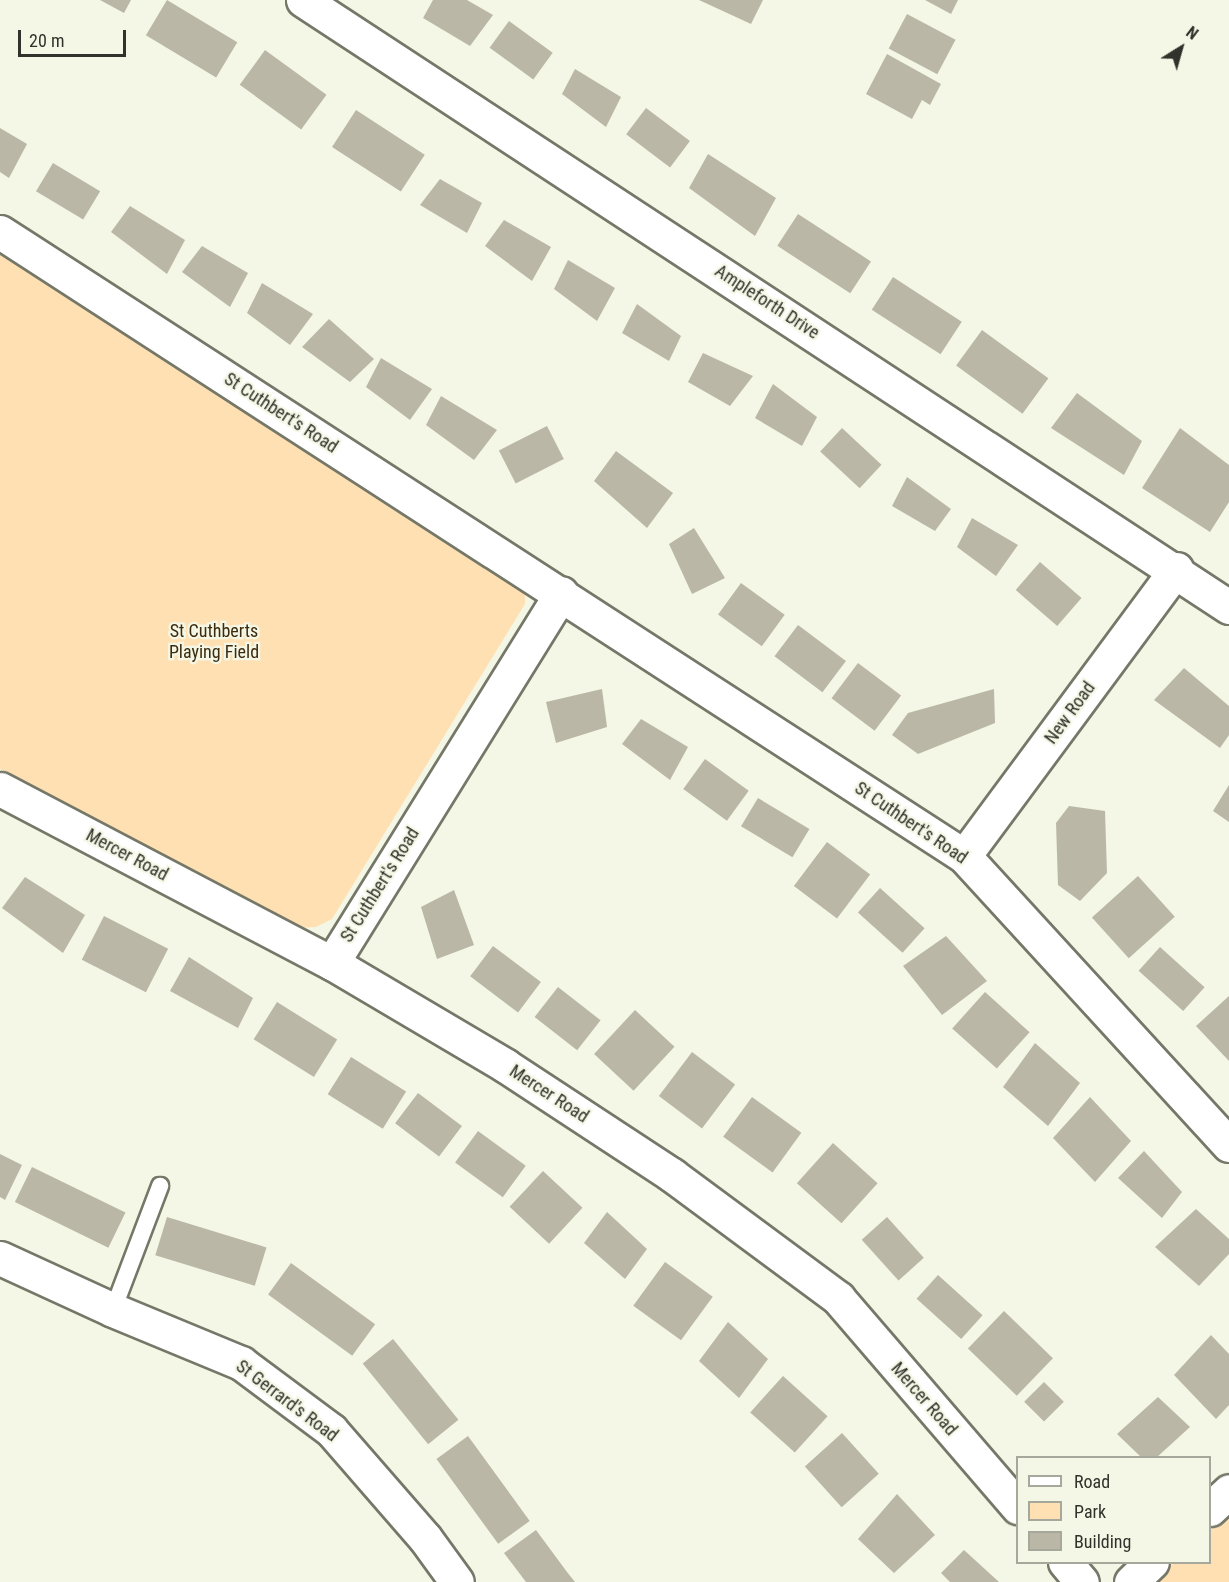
<!DOCTYPE html>
<html>
<head>
<meta charset="utf-8">
<style>
  body { margin:0 }
  #map { position:relative; width:1229px; height:1582px; overflow:hidden; background:#f4f7e5; font-family:"Roboto Condensed",sans-serif }
  div>[style] { position:absolute }
  [style*='--x'] { left:calc(var(--x)*1px); top:calc(var(--y)*1px); width:calc(var(--w)*1px); rotate:calc(var(--a)*1deg) }
  .green>* { inset:0; background:#ffe0b3 }
  .building>* { inset:0; background:#bbb7a7; transform-origin:0 0 }
  .roads { filter:drop-shadow(2px 0 #757868) drop-shadow(-2px 0 #757868) drop-shadow(0 2px #757868) drop-shadow(0 -2px #757868) }
  .service>* { height:16px; margin:-8px; padding:0 8px; transform-origin:8px; border-radius:8px; background:#fff }
  .minor>* { height:33px; margin:-16.5px; padding:0 16.5px; transform-origin:16.5px; border-radius:16.5px; background:#fff }
  span { translate:-50% -50%; white-space:nowrap; text-align:center; line-height:1.15; -webkit-text-stroke:4.5px #f4f7e5; paint-order:stroke }
  .street-label { font-size:18px; color:#31322c }
  .park-label { font-size:18px; color:#3d2b0e }
  .legend { position:absolute; left:1016px; top:1456px; width:195px; height:108px; box-sizing:border-box; background:#f4f7e5; border:2px solid #a6a89b; margin:0; padding:8px 10px; list-style:none; font-size:18px; color:#31322c }
  .legend li { display:flex; align-items:center; gap:12px; height:30px }
  .legend b { width:30px; border:2px solid #a6a89b }
  .north { position:absolute; left:1151px; top:18px; width:60px; height:60px; -webkit-text-stroke:4px #f4f7e5; paint-order:stroke; rotate:37deg; font-size:16px; font-weight:700; line-height:24px; text-align:center; color:#31322c }
  .north::after { content:''; display:block; margin:auto; width:21px; height:27px; background:#31322c; clip-path:polygon(50% 0,100% 100%,50% 72%,0 100%) }
  .scale { position:absolute; left:18px; top:30px; width:108px; height:27px; box-sizing:border-box; border:3px solid #31322c; border-top:0; padding-left:8px; font-size:18px; line-height:21px; white-space:nowrap; color:#31322c; -webkit-text-stroke:4px #f4f7e5; paint-order:stroke }
</style>
</head>
<body>
<div id="map">
  <div class="green">
    <i style="clip-path:polygon(0 254px,516px 583px,525px 594px,525px 604px,332px 919px,316px 927px,296px 928px,0 769px)"></i>
    <i style="clip-path:polygon(1229px 1513px,1229px 1582px,1152px 1582px,1174px 1563px,1210px 1562px,1210px 1531px)"></i>
  </div>
  <div class="building">
    <i style="clip-path:polygon(100px 0,131px 0,124px 13px)"></i>
    <i style="left:167px;top:0;width:82px;height:41px;rotate:31deg"></i>
    <i style="clip-path:polygon(433px 0,467px 0,493px 15px,470px 46px,423px 18px)"></i>
    <i style="clip-path:polygon(699px 0,763px 0,751px 24px)"></i>
    <i style="clip-path:polygon(925px 0,958px 0,951px 14px)"></i>
    <i style="left:907px;top:14px;width:55px;height:39px;rotate:28deg"></i>
    <i style="left:509px;top:21px;width:54px;height:33px;rotate:36deg"></i>
    <i style="left:265px;top:50px;width:76px;height:43px;rotate:36deg"></i>
    <i style="clip-path:polygon(887px 54px,941px 84px,930px 105px,922px 100px,912px 119px,866px 94px)"></i>
    <i style="clip-path:polygon(575px 69px,621px 97px,606px 127px,562px 94px)"></i>
    <i style="left:646px;top:108px;width:55px;height:33px;rotate:37deg"></i>
    <i style="left:356px;top:110px;width:82px;height:44px;rotate:33deg"></i>
    <i style="clip-path:polygon(0 128px,27px 144px,9px 178px,0 172px)"></i>
    <i style="clip-path:polygon(708px 154px,776px 198px,755px 236px,689px 188px)"></i>
    <i style="left:53px;top:163px;width:55px;height:33px;rotate:31deg"></i>
    <i style="clip-path:polygon(440px 179px,482px 203px,467px 233px,420px 205px)"></i>
    <i style="clip-path:polygon(130px 206px,185px 240px,167px 274px,111px 232px)"></i>
    <i style="left:798px;top:214px;width:87px;height:38px;rotate:33deg"></i>
    <i style="clip-path:polygon(504px 220px,551px 247px,532px 281px,485px 246px)"></i>
    <i style="clip-path:polygon(202px 246px,248px 273px,230px 307px,182px 272px)"></i>
    <i style="clip-path:polygon(568px 260px,615px 288px,597px 321px,554px 289px)"></i>
    <i style="left:893px;top:277px;width:82px;height:39px;rotate:33deg"></i>
    <i style="clip-path:polygon(262px 283px,313px 314px,290px 345px,247px 313px)"></i>
    <i style="clip-path:polygon(637px 304px,681px 336px,669px 361px,622px 333px)"></i>
    <i style="clip-path:polygon(329px 319px,374px 359px,350px 382px,302px 347px)"></i>
    <i style="left:982px;top:330px;width:82px;height:44px;rotate:36deg"></i>
    <i style="clip-path:polygon(703px 353px,753px 376px,730px 406px,688px 382px)"></i>
    <i style="clip-path:polygon(381px 358px,432px 389px,410px 420px,366px 387px)"></i>
    <i style="clip-path:polygon(773px 384px,817px 417px,802px 446px,755px 418px)"></i>
    <i style="clip-path:polygon(1077px 393px,1142px 441px,1124px 475px,1051px 428px)"></i>
    <i style="clip-path:polygon(441px 396px,497px 430px,474px 460px,426px 425px)"></i>
    <i style="left:547px;top:426px;width:37px;height:54px;rotate:63deg"></i>
    <i style="left:842px;top:428px;width:54px;height:32px;rotate:43deg"></i>
    <i style="clip-path:polygon(1180px 428px,1229px 465px,1229px 502px,1210px 532px,1142px 488px)"></i>
    <i style="clip-path:polygon(616px 451px,673px 493px,647px 528px,594px 481px)"></i>
    <i style="clip-path:polygon(907px 477px,951px 509px,935px 531px,892px 506px)"></i>
    <i style="clip-path:polygon(972px 518px,1018px 545px,996px 576px,957px 547px)"></i>
    <i style="clip-path:polygon(694px 528px,725px 578px,692px 594px,669px 544px)"></i>
    <i style="left:1040px;top:562px;width:55px;height:37px;rotate:41deg"></i>
    <i style="left:741px;top:583px;width:54px;height:39px;rotate:36deg"></i>
    <i style="left:798px;top:625px;width:60px;height:39px;rotate:37deg"></i>
    <i style="left:858px;top:663px;width:54px;height:44px;rotate:37deg"></i>
    <i style="clip-path:polygon(1184px 668px,1229px 706px,1229px 735px,1220px 748px,1154px 700px)"></i>
    <i style="clip-path:polygon(602px 689px,607px 727px,556px 743px,546px 702px)"></i>
    <i style="clip-path:polygon(994px 689px,995px 723px,918px 754px,892px 735px,908px 713px)"></i>
    <i style="clip-path:polygon(641px 719px,688px 747px,670px 780px,622px 744px)"></i>
    <i style="left:705px;top:759px;width:54px;height:37px;rotate:36deg"></i>
    <i style="clip-path:polygon(1229px 785px,1229px 822px,1213px 811px)"></i>
    <i style="left:758px;top:798px;width:60px;height:33px;rotate:31deg"></i>
    <i style="clip-path:polygon(1069px 806px,1105px 811px,1107px 873px,1080px 901px,1058px 885px,1056px 823px)"></i>
    <i style="left:827px;top:842px;width:54px;height:55px;rotate:37deg"></i>
    <i style="left:1138px;top:876px;width:55px;height:62px;rotate:48deg"></i>
    <i style="clip-path:polygon(25px 877px,85px 915px,63px 953px,2px 908px)"></i>
    <i style="left:880px;top:888px;width:60px;height:33px;rotate:42deg"></i>
    <i style="clip-path:polygon(454px 890px,474px 945px,437px 959px,421px 907px)"></i>
    <i style="left:104px;top:916px;width:72px;height:49px;rotate:27deg"></i>
    <i style="clip-path:polygon(946px 936px,987px 981px,942px 1015px,903px 966px)"></i>
    <i style="left:493px;top:946px;width:60px;height:38px;rotate:37deg"></i>
    <i style="left:1160px;top:947px;width:60px;height:32px;rotate:42deg"></i>
    <i style="clip-path:polygon(189px 957px,253px 998px,238px 1028px,170px 991px)"></i>
    <i style="left:558px;top:987px;width:54px;height:38px;rotate:38deg"></i>
    <i style="left:985px;top:992px;width:60px;height:49px;rotate:42deg"></i>
    <i style="clip-path:polygon(1229px 996px,1229px 1061px,1196px 1026px)"></i>
    <i style="left:277px;top:1002px;width:71px;height:44px;rotate:32deg"></i>
    <i style="left:635px;top:1010px;width:54px;height:60px;rotate:43deg"></i>
    <i style="clip-path:polygon(1035px 1043px,1080px 1083px,1048px 1126px,1003px 1087px)"></i>
    <i style="left:692px;top:1052px;width:54px;height:55px;rotate:37deg"></i>
    <i style="left:351px;top:1057px;width:65px;height:44px;rotate:32deg"></i>
    <i style="left:418px;top:1093px;width:55px;height:38px;rotate:37deg"></i>
    <i style="left:752px;top:1097px;width:61px;height:49px;rotate:36deg"></i>
    <i style="clip-path:polygon(1090px 1097px,1131px 1141px,1095px 1182px,1053px 1138px)"></i>
    <i style="left:478px;top:1131px;width:59px;height:39px;rotate:36deg"></i>
    <i style="left:833px;top:1143px;width:60px;height:54px;rotate:42deg"></i>
    <i style="clip-path:polygon(1144px 1151px,1182px 1192px,1162px 1218px,1118px 1178px)"></i>
    <i style="clip-path:polygon(0 1154px,22px 1165px,5px 1200px,0 1197px)"></i>
    <i style="left:32px;top:1167px;width:104px;height:39px;rotate:26deg"></i>
    <i style="left:543px;top:1171px;width:54px;height:49px;rotate:43deg"></i>
    <i style="clip-path:polygon(1196px 1209px,1229px 1239px,1229px 1254px,1199px 1286px,1155px 1247px)"></i>
    <i style="clip-path:polygon(607px 1212px,647px 1249px,625px 1279px,584px 1243px)"></i>
    <i style="left:167px;top:1217px;width:104px;height:40px;rotate:17deg"></i>
    <i style="left:887px;top:1217px;width:55px;height:34px;rotate:48deg"></i>
    <i style="left:665px;top:1262px;width:59px;height:54px;rotate:36deg"></i>
    <i style="left:291px;top:1263px;width:104px;height:39px;rotate:36deg"></i>
    <i style="left:938px;top:1275px;width:60px;height:32px;rotate:42deg"></i>
    <i style="left:1004px;top:1311px;width:68px;height:52px;rotate:44deg"></i>
    <i style="clip-path:polygon(728px 1322px,768px 1359px,739px 1398px,699px 1361px)"></i>
    <i style="clip-path:polygon(1211px 1335px,1229px 1354px,1229px 1405px,1216px 1419px,1174px 1375px)"></i>
    <i style="left:393px;top:1339px;width:104px;height:39px;rotate:51deg"></i>
    <i style="left:783px;top:1376px;width:60px;height:49px;rotate:42deg"></i>
    <i style="left:1044px;top:1382px;width:28px;height:28px;rotate:45deg"></i>
    <i style="clip-path:polygon(1158px 1397px,1190px 1427px,1156px 1458px,1142px 1458px,1117px 1434px)"></i>
    <i style="left:842px;top:1433px;width:55px;height:50px;rotate:48deg"></i>
    <i style="left:468px;top:1436px;width:105px;height:39px;rotate:54deg"></i>
    <i style="clip-path:polygon(897px 1494px,935px 1535px,894px 1573px,858px 1539px)"></i>
    <i style="clip-path:polygon(536px 1530px,567px 1572px,575px 1582px,526px 1582px,504px 1553px)"></i>
    <i style="clip-path:polygon(964px 1550px,999px 1582px,950px 1582px,941px 1573px)"></i>
  </div>
  <div class="roads">
    <div class="service">
      <i style="--x:113;--y:1310;--w:133;--a:-69.2"></i>
    </div>
    <div class="minor">
      <i style="--x:303;--y:0;--w:1107;--a:33.25"></i>
      <i style="--x:0;--y:232;--w:1148;--a:32.92"></i>
      <i style="--x:964;--y:856;--w:392;--a:47.5"></i>
      <i style="--x:0;--y:789;--w:375;--a:27.7"></i>
      <i style="--x:332;--y:963;--w:202;--a:30.6"></i>
      <i style="--x:506;--y:1066;--w:199;--a:33.3"></i>
      <i style="--x:672;--y:1175;--w:207;--a:36.5"></i>
      <i style="--x:838;--y:1298;--w:276;--a:49.3"></i>
      <i style="--x:964;--y:856;--w:357;--a:-53.5"></i>
      <i style="--x:332;--y:963;--w:435;--a:-58.2"></i>
      <i style="--x:0;--y:1258;--w:124;--a:24.7"></i>
      <i style="--x:113;--y:1310;--w:139;--a:22.5"></i>
      <i style="--x:241;--y:1363;--w:112;--a:36.7"></i>
      <i style="--x:331;--y:1430;--w:143;--a:49"></i>
      <i style="--x:425;--y:1538;--w:54;--a:54"></i>
      <i style="--x:1210;--y:1509;--w:26;--a:-43"></i>
      <i style="--x:1065;--y:1562;--w:26;--a:50"></i>
      <i style="--x:1131;--y:1582;--w:29;--a:-44"></i>
    </div>
  </div>
  <div class="street-label">
    <span style="left:767px;top:302px;rotate:33deg">Ampleforth Drive</span>
    <span style="left:281px;top:413px;rotate:33deg">St Cuthbert's Road</span>
    <span style="left:1070px;top:713px;rotate:-54deg">New Road</span>
    <span style="left:911px;top:823px;rotate:34deg">St Cuthbert's Road</span>
    <span style="left:127px;top:855px;rotate:28deg">Mercer Road</span>
    <span style="left:380px;top:885px;rotate:-58deg">St Cuthbert's Road</span>
    <span style="left:549px;top:1094px;rotate:33deg">Mercer Road</span>
    <span style="left:924px;top:1399px;rotate:49deg">Mercer Road</span>
    <span style="left:287px;top:1401px;rotate:37deg">St Gerrard's Road</span>
  </div>
  <div class="park-label">
    <span style="left:214px;top:642px">St Cuthberts<br>Playing Field</span>
  </div>
  <ul class="legend">
  <li><b style="height:8px;background:#fff"></b>Road</li>
  <li><b style="height:16px;background:#ffe0b3"></b>Park</li>
  <li><b style="height:16px;background:#bbb7a7"></b>Building</li>
  </ul>
  <div class="north">N</div>
  <div class="scale">20 m</div>
</div>
</body>
</html>
